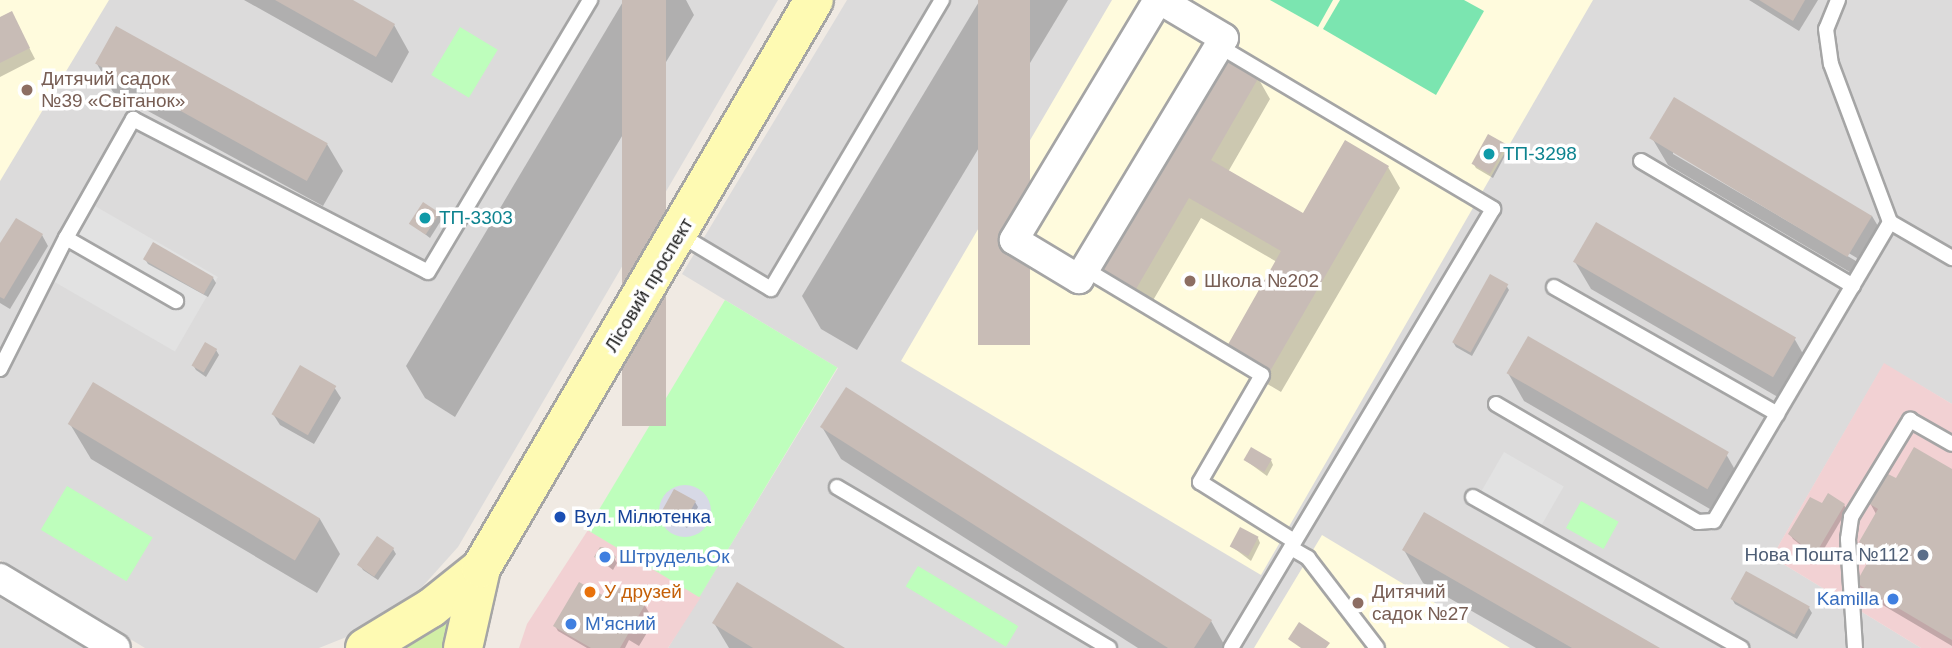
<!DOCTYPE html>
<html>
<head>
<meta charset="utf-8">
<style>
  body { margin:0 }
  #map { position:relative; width:1952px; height:648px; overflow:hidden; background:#f0eae3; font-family:Arial,sans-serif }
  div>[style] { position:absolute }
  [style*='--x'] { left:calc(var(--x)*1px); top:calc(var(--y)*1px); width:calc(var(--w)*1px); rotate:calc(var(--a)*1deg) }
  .residential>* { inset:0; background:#dcdbdb }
  .commercial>* { inset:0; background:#f2d1d3 }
  .education>* { inset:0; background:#fffbdd }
  .grass>* { inset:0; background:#d1eea5 }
  .park>* { inset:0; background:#befebc; transform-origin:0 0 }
  .pitch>* { inset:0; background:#7be5b0 }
  .parking>* { inset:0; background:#e2e2e2; transform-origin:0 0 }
  .plaza>* { inset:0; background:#d7d9e6 }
  .round { border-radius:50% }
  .shadow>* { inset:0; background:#0003 }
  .building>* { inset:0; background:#c8bcb6; transform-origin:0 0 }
  .roads { filter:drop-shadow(2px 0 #a5a5a5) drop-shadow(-2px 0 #a5a5a5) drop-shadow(0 2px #a5a5a5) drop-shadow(0 -2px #a5a5a5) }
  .lane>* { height:14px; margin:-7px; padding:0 7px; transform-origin:7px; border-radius:7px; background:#fff }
  .street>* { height:28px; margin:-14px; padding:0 14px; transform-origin:14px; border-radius:14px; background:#fff }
  .secondary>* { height:38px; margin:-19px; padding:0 19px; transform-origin:19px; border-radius:19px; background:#fefab3 }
  .dots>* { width:19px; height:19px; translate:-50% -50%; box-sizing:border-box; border:4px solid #fff; border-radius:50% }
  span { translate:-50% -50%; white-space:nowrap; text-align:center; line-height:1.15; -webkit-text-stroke:7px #fff; paint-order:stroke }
  .education-label { font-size:19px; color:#785e54 }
  .left { translate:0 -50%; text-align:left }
  .culture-label { font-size:19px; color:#0d838f }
  .street-label { font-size:19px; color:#1e1e1e }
  .transit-label { font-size:19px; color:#164399 }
  .service-label { font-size:19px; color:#4e5e75 }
  .right { translate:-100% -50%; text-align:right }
  .shop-label { font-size:19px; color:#366cbe }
  .food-label { font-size:19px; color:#c56008 }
</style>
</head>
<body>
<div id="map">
  <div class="residential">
    <i style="clip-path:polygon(0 0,778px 0,458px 547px,414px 596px,349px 636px,319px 648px,145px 648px,0 560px)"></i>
    <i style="clip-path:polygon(847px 0,1952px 0,1952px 404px,1884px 364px,1772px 557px,1921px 648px,668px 648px,838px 368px,682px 274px)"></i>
    <i style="clip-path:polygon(0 598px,84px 648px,0 648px)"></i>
  </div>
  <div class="commercial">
    <i style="clip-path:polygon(1884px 363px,1952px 404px,1952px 648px,1921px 648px,1772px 557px)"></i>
    <i style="clip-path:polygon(588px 530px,701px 597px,668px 648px,519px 648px,527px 624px)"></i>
  </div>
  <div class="education">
    <i style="clip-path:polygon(0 0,109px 0,0 181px)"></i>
    <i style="clip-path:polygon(1112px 0,1593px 0,1261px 575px,901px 361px)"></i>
    <i style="clip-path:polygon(1322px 535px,1510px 648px,1254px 648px)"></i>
  </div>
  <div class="grass">
    <i style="clip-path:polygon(461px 595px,450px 648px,396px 648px)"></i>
  </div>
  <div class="park">
    <i style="left:460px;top:27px;width:44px;height:56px;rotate:31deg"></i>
    <i style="left:725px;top:300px;width:131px;height:268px;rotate:31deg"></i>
    <i style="left:67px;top:486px;width:100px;height:51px;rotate:31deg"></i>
    <i style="left:1581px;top:501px;width:43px;height:31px;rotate:29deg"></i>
    <i style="left:918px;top:566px;width:117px;height:24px;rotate:31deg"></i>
  </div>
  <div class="pitch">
    <i style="clip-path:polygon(1270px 0,1333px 0,1318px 27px)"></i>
    <i style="clip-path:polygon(1340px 0,1464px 0,1484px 11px,1436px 95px,1323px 29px)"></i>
  </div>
  <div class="parking">
    <i style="left:95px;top:206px;width:142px;height:86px;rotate:30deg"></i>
    <i style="left:1504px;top:452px;width:69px;height:47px;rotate:30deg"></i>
  </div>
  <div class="plaza">
    <i class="round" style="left:659px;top:485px;width:52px;height:52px"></i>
  </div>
  <div class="shadow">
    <i style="clip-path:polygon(244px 0,349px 0,394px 25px,409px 52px,392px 83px)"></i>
    <i style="clip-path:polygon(624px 0,686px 0,694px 15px,455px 417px,425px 398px,406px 366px)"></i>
    <i style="clip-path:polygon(980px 0,1068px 0,857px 350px,821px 329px,802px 296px)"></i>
    <i style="clip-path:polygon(1749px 0,1818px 0,1799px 31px)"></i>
    <i style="clip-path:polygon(0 19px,17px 24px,35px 59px,0 77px)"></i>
    <i style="clip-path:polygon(97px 64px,327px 144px,343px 171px,323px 206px,113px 92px)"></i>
    <i style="clip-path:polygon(1258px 78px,1270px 99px,1228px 172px,1304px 216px,1388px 167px,1400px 188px,1281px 392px,1240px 368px,1277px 262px,1201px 218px,1148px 309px,1115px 289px,1103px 268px)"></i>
    <i style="clip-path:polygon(evenodd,1652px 138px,1872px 216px,1888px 243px,1865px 281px,1668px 165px,1652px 138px,1673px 149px,1857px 258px,1856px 261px,1673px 154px,1673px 149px)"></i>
    <i style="clip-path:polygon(1505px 145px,1508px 150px,1493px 178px,1476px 168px,1473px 163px)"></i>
    <i style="clip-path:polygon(439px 214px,442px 219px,430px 238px,412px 224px)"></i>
    <i style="clip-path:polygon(42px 235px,48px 246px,10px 309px,0 303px,0 247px)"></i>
    <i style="clip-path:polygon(145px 259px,213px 278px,216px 283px,208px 297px,148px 264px)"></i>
    <i style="clip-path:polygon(1575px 262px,1794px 338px,1810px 366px,1788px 403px,1591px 289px)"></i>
    <i style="clip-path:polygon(1506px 285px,1509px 290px,1472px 356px,1456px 347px,1453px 342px)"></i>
    <i style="clip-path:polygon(216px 350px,219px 355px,206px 377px,196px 370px,193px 365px)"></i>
    <i style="clip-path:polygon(1508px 373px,1726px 454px,1742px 482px,1722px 516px,1524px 401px)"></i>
    <i style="clip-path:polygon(334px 387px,341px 398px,314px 444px,280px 425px,273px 414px)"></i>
    <i style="clip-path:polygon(70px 424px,320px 519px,340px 554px,317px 593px,91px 459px)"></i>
    <i style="clip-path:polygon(822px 427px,1211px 621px,1226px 648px,1138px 648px,841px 459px)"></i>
    <i style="clip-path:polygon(1245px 460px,1271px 460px,1273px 465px,1267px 476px)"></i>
    <i style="clip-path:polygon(1952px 471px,1952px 646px,1864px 594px,1858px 583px,1873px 557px,1861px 542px,1876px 514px,1870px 503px,1897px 481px)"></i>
    <i style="clip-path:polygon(695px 502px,698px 507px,687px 528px,664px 511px)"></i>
    <i style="clip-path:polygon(1844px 505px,1847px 510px,1818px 559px,1793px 539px,1790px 534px,1823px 506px)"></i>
    <i style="clip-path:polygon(1258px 538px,1260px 543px,1251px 561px,1231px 546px)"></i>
    <i style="clip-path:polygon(393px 549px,396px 554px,378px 580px,363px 570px,360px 565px)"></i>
    <i style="clip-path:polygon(1404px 550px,1657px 648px,1536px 648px,1423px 583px)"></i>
    <i style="clip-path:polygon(596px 557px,614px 558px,617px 563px,613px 570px)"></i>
    <i style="clip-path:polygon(1732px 599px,1809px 608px,1812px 613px,1797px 639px,1735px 604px)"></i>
    <i style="clip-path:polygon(644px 604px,654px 621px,639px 646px,629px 640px,625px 648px,587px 648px,558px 631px,555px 626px)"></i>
    <i style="clip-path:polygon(714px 623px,841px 648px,729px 648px)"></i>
  </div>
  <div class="building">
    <i style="clip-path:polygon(275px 0,353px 0,395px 24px,376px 57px)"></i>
    <i style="left:622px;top:0;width:44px;height:426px"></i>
    <i style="left:978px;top:0;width:52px;height:345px"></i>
    <i style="clip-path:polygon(1759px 0,1805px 0,1793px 21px)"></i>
    <i style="clip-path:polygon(12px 11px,30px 48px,0 63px,0 17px)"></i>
    <i style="left:116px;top:26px;width:242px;height:43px;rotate:29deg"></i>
    <i style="clip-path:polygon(1223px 57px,1259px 77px,1211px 160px,1303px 213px,1345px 140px,1389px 166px,1269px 373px,1226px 348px,1281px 251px,1189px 198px,1136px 289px,1101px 268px)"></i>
    <i style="left:1674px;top:97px;width:231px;height:48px;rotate:31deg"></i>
    <i style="left:1488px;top:134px;width:21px;height:34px;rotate:29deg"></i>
    <i style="left:423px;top:202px;width:20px;height:26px;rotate:33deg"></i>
    <i style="clip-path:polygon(16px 218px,43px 234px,4px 299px,0 297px,0 243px)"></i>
    <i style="left:1596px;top:222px;width:231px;height:46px;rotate:30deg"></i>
    <i style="left:153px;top:242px;width:70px;height:20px;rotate:30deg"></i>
    <i style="left:1490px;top:274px;width:21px;height:78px;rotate:29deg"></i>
    <i style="left:1528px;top:336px;width:232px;height:43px;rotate:30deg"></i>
    <i style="left:205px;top:342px;width:14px;height:27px;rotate:30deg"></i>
    <i style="left:300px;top:365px;width:42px;height:57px;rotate:30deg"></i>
    <i style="left:93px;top:382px;width:265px;height:49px;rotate:31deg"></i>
    <i style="clip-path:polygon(846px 387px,1212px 620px,1194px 648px,1168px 648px,820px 427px)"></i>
    <i style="left:1251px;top:447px;width:24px;height:15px;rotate:30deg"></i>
    <i style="clip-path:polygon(1914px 447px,1952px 469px,1952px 640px,1856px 583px,1874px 551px,1859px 542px,1878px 509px,1868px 503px,1886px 473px,1896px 478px)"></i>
    <i style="left:674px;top:489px;width:25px;height:25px;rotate:29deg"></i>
    <i style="clip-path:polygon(1828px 493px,1845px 504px,1815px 555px,1788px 534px,1810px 497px,1822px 503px)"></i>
    <i style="clip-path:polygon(1424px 512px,1467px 537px,1660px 648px,1572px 648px,1402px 550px)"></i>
    <i style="left:1240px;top:527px;width:21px;height:22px;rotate:28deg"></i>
    <i style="left:377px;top:536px;width:21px;height:35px;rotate:35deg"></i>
    <i style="clip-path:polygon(600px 547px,607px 548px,616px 557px,610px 566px,594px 557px)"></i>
    <i style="left:1746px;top:571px;width:73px;height:32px;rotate:29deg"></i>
    <i style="clip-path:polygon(579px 582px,604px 596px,611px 583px,646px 603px,620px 648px,591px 648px,553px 626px)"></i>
    <i style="clip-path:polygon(737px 582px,845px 648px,753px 648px,712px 623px)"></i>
    <i style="clip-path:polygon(1299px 622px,1330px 643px,1326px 648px,1301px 648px,1288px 639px)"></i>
  </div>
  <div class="roads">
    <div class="lane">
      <i style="--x:1838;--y:0;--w:31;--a:112"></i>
      <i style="--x:1826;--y:29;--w:35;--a:82"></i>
      <i style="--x:1831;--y:64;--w:169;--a:69.5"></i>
      <i style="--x:1890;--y:222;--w:72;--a:30.1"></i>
      <i style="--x:1219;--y:46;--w:319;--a:30.7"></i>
      <i style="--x:1493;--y:209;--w:511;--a:120.83"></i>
      <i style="--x:1641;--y:161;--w:246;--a:30.5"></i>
      <i style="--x:679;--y:234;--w:107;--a:30.9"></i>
      <i style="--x:771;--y:289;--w:336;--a:-59.4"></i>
      <i style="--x:66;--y:238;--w:127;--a:29.8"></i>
      <i style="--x:1085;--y:269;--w:206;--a:30.9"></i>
      <i style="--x:1262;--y:375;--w:124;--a:120.1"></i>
      <i style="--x:1200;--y:482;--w:111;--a:32.1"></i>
      <i style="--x:1554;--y:287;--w:257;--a:29.6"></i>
      <i style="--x:0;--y:369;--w:147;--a:-63.3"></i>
      <i style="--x:66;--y:238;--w:137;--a:-60.6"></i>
      <i style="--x:133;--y:119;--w:332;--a:27.4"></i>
      <i style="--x:428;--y:272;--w:317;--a:-59.2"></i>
      <i style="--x:1496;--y:404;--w:234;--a:30.3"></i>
      <i style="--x:1698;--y:522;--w:16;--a:-4"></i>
      <i style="--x:1714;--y:521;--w:347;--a:-59.5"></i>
      <i style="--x:837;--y:487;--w:316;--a:30.6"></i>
      <i style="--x:1473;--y:497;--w:308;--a:29.4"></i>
      <i style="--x:1291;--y:548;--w:20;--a:30"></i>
      <i style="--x:1308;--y:558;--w:113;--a:52.5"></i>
      <i style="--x:1855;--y:648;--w:109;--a:-93.7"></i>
      <i style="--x:1848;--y:539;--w:22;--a:-82"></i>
      <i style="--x:1851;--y:517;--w:114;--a:-58.7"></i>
      <i style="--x:1910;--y:420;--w:48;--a:29.7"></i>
    </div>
    <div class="street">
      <i style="--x:1158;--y:0;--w:280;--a:121"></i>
      <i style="--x:1014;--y:240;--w:76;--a:31"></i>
      <i style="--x:1079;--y:279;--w:281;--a:-59"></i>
      <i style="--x:1224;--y:38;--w:74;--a:-149.3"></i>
      <i style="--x:0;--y:578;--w:135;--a:31.1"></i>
    </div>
    <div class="secondary">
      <i style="--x:365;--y:648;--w:77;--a:-31.2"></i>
      <i style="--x:431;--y:608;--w:64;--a:-38.7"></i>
      <i style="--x:463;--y:648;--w:82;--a:-77.3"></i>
      <i style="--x:481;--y:568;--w:658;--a:-59.62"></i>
    </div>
  </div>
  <div class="dots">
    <i style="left:27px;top:90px;background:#8d6e63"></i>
    <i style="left:1489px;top:154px;background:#0f9aa8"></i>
    <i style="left:425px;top:218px;background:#0f9aa8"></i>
    <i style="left:1190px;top:281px;background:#8d6e63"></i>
    <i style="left:560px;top:517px;background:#1a4fb4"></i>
    <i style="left:1923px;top:555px;background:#5c6f8a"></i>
    <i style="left:605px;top:557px;background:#3f7fe0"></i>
    <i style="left:590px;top:592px;background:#e8710a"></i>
    <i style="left:1893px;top:599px;background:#3f7fe0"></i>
    <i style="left:1358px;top:603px;background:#8d6e63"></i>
    <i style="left:571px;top:624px;background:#3f7fe0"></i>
  </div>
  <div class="education-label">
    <span class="left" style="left:41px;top:90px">Дитячий садок<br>№39 «Світанок»</span>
    <span class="left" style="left:1204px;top:281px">Школа №202</span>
    <span class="left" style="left:1372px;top:603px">Дитячий<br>садок №27</span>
  </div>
  <div class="culture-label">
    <span class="left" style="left:1503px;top:154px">ТП-3298</span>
    <span class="left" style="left:439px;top:218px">ТП-3303</span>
  </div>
  <div class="street-label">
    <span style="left:649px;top:285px;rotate:-59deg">Лісовий проспект</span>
  </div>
  <div class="transit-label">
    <span class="left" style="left:574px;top:517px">Вул. Мілютенка</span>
  </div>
  <div class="service-label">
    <span class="right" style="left:1909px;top:555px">Нова Пошта №112</span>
  </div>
  <div class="shop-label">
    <span class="left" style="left:619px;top:557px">ШтрудельОк</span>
    <span class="right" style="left:1879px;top:599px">Kamilla</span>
    <span class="left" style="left:585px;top:624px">М'ясний</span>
  </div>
  <div class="food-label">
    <span class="left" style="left:604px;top:592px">У друзей</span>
  </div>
</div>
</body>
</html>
